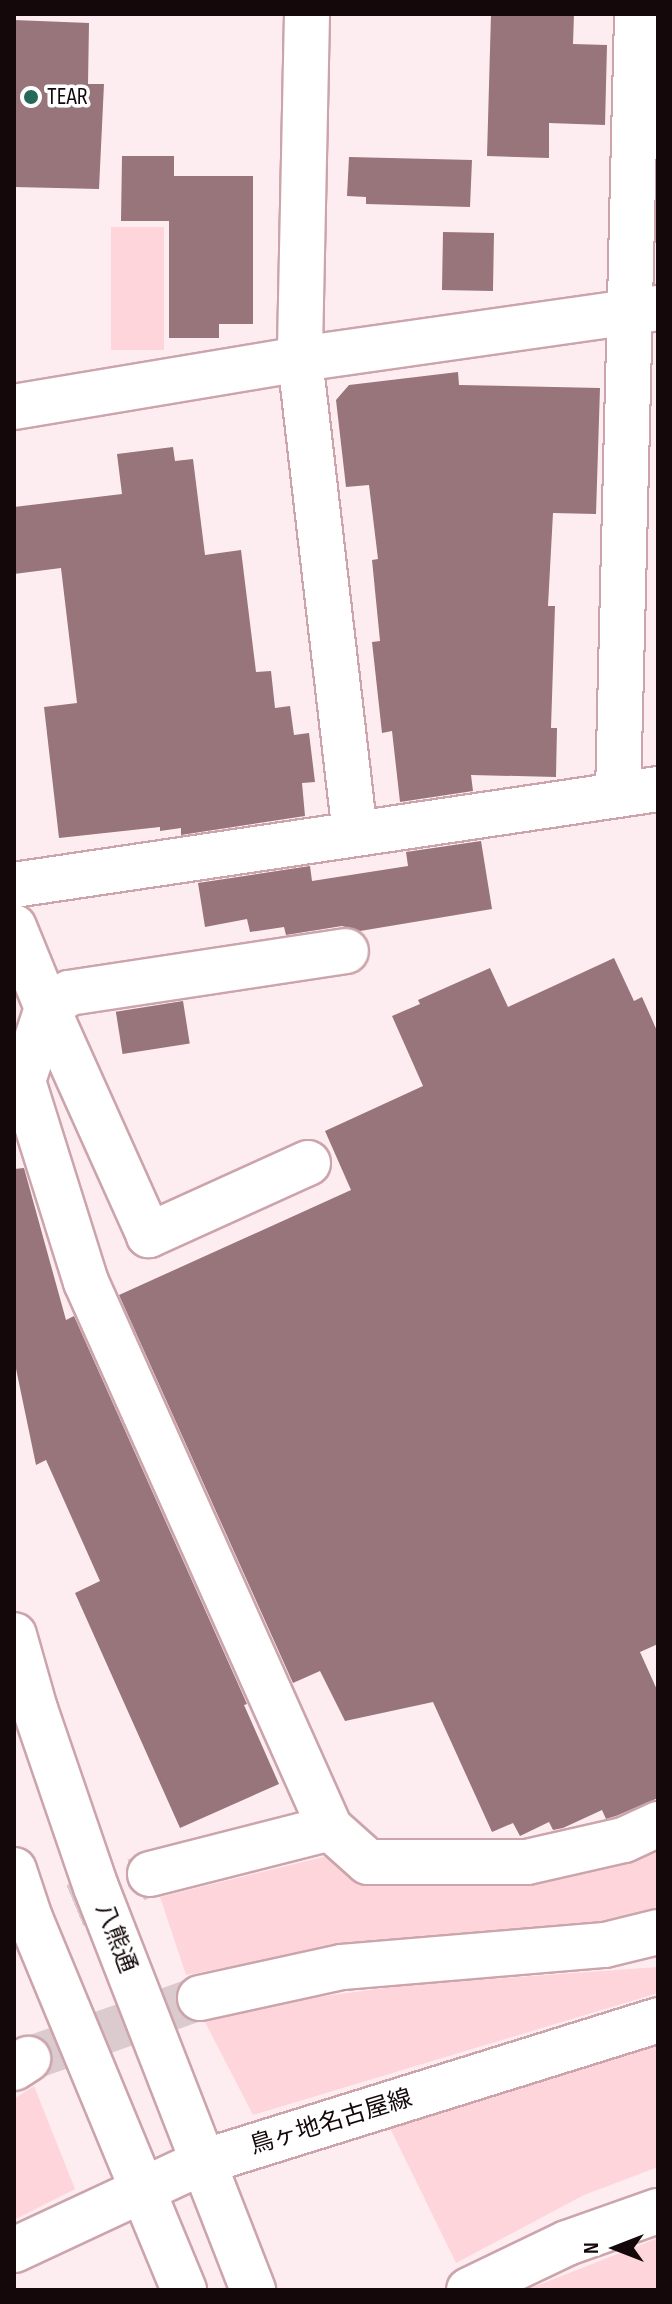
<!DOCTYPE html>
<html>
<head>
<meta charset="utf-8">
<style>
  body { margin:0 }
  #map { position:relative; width:672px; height:2304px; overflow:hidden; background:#feedf0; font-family:"Sofia Sans Condensed","Noto Sans JP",sans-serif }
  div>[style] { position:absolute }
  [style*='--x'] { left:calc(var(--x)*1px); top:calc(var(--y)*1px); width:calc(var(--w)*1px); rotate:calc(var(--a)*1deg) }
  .green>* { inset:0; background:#fed5db; transform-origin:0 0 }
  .building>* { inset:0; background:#98747b; transform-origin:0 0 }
  .minor-tunnel>* { height:44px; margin-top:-22px; transform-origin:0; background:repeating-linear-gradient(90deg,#dbcbce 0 44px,transparent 0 66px) }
  .roads { filter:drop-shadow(2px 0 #cba5ab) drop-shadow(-2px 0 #cba5ab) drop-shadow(0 2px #cba5ab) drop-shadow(0 -2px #cba5ab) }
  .minor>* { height:44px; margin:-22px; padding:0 22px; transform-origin:22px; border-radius:22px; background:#fff }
  .major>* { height:44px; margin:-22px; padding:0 22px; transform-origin:22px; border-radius:22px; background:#fff }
  .dots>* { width:22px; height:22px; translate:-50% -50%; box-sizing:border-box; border:4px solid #fff; border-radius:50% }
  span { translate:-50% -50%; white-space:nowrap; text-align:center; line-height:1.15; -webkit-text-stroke:7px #fff; paint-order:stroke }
  .poi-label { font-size:24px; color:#14080a }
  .left { translate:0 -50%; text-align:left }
  .street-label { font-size:24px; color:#14080a }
  .frame { position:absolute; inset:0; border:16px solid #14080a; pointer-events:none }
  .north { position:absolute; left:576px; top:2208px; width:80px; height:80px; -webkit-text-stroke:6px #fff; paint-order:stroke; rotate:270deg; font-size:22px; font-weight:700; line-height:32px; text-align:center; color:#14080a }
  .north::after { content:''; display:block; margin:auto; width:28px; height:36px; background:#14080a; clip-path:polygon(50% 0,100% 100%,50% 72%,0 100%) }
</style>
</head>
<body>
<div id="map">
  <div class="green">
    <i style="left:164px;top:227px;width:123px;height:53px;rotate:90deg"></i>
    <i style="clip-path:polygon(658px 1841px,658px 1913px,612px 1924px,356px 1943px,186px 1975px,160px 1897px,331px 1855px)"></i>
    <i style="clip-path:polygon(658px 1967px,658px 1993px,253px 2115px,205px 2022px,295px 2000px,408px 1985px)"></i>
    <i style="clip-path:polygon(658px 2043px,658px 2167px,584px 2195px,456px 2263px,388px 2124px)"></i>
    <i style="clip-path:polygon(34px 2086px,75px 2189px,14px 2220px,14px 2099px)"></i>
    <i style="clip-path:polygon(658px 2238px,658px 2290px,525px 2290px,526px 2290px)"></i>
  </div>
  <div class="building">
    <i style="clip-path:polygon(491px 14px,574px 14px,573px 44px,607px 45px,605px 125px,549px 123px,549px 158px,487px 156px)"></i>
    <i style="clip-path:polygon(14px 20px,89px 23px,88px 84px,104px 84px,99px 189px,14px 187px)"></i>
    <i style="clip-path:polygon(122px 156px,174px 156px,174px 176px,253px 176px,253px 324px,219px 324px,219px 338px,169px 338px,169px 221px,121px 221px)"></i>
    <i style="clip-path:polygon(349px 157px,472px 160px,470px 207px,366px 204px,366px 197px,347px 196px)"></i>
    <i style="left:443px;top:232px;width:51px;height:58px;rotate:1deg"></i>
    <i style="clip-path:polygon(458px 372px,459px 385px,600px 388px,596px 514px,553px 513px,548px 606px,555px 606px,551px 728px,557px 728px,556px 777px,471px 775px,473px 791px,400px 802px,392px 731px,382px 733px,372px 642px,380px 641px,372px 560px,378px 559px,369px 485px,346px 487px,336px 400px,349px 385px)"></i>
    <i style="clip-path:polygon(173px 447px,175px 461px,193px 459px,205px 555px,241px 550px,256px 672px,271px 671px,275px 708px,290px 706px,294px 735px,309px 733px,315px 782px,302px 783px,305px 816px,181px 835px,181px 828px,160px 831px,160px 827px,59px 838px,44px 707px,77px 703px,61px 568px,14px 574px,14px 507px,122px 494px,117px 454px)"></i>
    <i style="clip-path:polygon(481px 841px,492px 909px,360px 931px,342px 926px,286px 935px,284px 927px,250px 932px,247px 919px,205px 927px,198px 883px,310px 866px,312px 881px,408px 866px,406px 852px)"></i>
    <i style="clip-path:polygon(614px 958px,634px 1001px,642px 997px,658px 1033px,658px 1644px,640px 1652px,658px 1692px,658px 1798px,616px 1816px,606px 1819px,602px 1810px,563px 1828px,553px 1830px,549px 1822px,520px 1836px,513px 1823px,492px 1832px,433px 1702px,345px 1721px,320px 1671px,293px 1683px,119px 1295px,351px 1190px,325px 1131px,423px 1086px,392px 1016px,420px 1004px,418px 1000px,490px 968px,508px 1007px)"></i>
    <i style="left:183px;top:1001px;width:43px;height:68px;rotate:81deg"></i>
    <i style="clip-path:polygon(24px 1168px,66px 1320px,74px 1316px,247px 1704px,244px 1705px,279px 1784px,180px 1828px,75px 1593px,100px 1581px,46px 1460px,36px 1465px,14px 1359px,14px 1169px)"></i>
  </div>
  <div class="minor-tunnel">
    <i style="--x:14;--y:1931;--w:147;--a:-22.7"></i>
    <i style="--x:28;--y:2059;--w:182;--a:-19.5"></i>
  </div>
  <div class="roads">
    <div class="minor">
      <i style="--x:307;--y:14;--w:345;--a:91.2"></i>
      <i style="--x:300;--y:359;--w:477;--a:83.4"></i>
      <i style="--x:14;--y:407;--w:290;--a:-9.5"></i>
      <i style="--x:300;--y:359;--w:362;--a:-8.1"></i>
      <i style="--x:618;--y:793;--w:779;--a:-88.6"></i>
      <i style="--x:14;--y:885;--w:651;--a:-8.48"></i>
      <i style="--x:14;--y:927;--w:87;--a:67.8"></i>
      <i style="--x:47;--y:1008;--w:77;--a:108.2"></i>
      <i style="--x:23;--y:1081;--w:211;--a:72.6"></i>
      <i style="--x:86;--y:1282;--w:598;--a:65.92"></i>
      <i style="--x:330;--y:1828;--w:51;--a:41.8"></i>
      <i style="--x:368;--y:1862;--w:159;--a:0"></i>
      <i style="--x:527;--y:1862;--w:99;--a:-12.8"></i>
      <i style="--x:624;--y:1840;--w:38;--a:-25"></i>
      <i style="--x:308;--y:1163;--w:175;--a:155.6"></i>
      <i style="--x:149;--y:1235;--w:249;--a:-114.2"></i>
      <i style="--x:47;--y:1008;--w:27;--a:-34"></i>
      <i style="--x:69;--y:993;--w:280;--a:-8.6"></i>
      <i style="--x:150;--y:1874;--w:186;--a:-14.3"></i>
      <i style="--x:200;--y:1998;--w:145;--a:-12.3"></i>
      <i style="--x:342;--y:1967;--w:264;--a:-4.8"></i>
      <i style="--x:605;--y:1945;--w:55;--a:-13.8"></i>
      <i style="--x:14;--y:2068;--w:17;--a:-33"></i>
      <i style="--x:469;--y:2290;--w:109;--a:-25.6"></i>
      <i style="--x:567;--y:2243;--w:96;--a:-19.4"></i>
    </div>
    <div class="major">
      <i style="--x:14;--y:1635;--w:77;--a:74.2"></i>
      <i style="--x:35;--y:1709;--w:188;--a:71.1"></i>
      <i style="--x:96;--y:1887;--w:433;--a:68.7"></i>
      <i style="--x:14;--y:1870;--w:51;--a:71.6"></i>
      <i style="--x:30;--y:1918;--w:403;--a:67.5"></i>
      <i style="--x:14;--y:2250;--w:208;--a:-25"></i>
      <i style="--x:203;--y:2162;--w:477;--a:-17.3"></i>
    </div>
  </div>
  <div class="dots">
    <i style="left:31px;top:97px;background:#276858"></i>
  </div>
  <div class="poi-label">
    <span class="left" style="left:47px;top:97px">TEAR</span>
  </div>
  <div class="street-label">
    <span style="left:116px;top:1938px;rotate:69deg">八熊通</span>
    <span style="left:331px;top:2122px;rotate:-17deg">鳥ヶ地名古屋線</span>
  </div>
  <div class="frame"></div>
  <div class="north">N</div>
</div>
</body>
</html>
